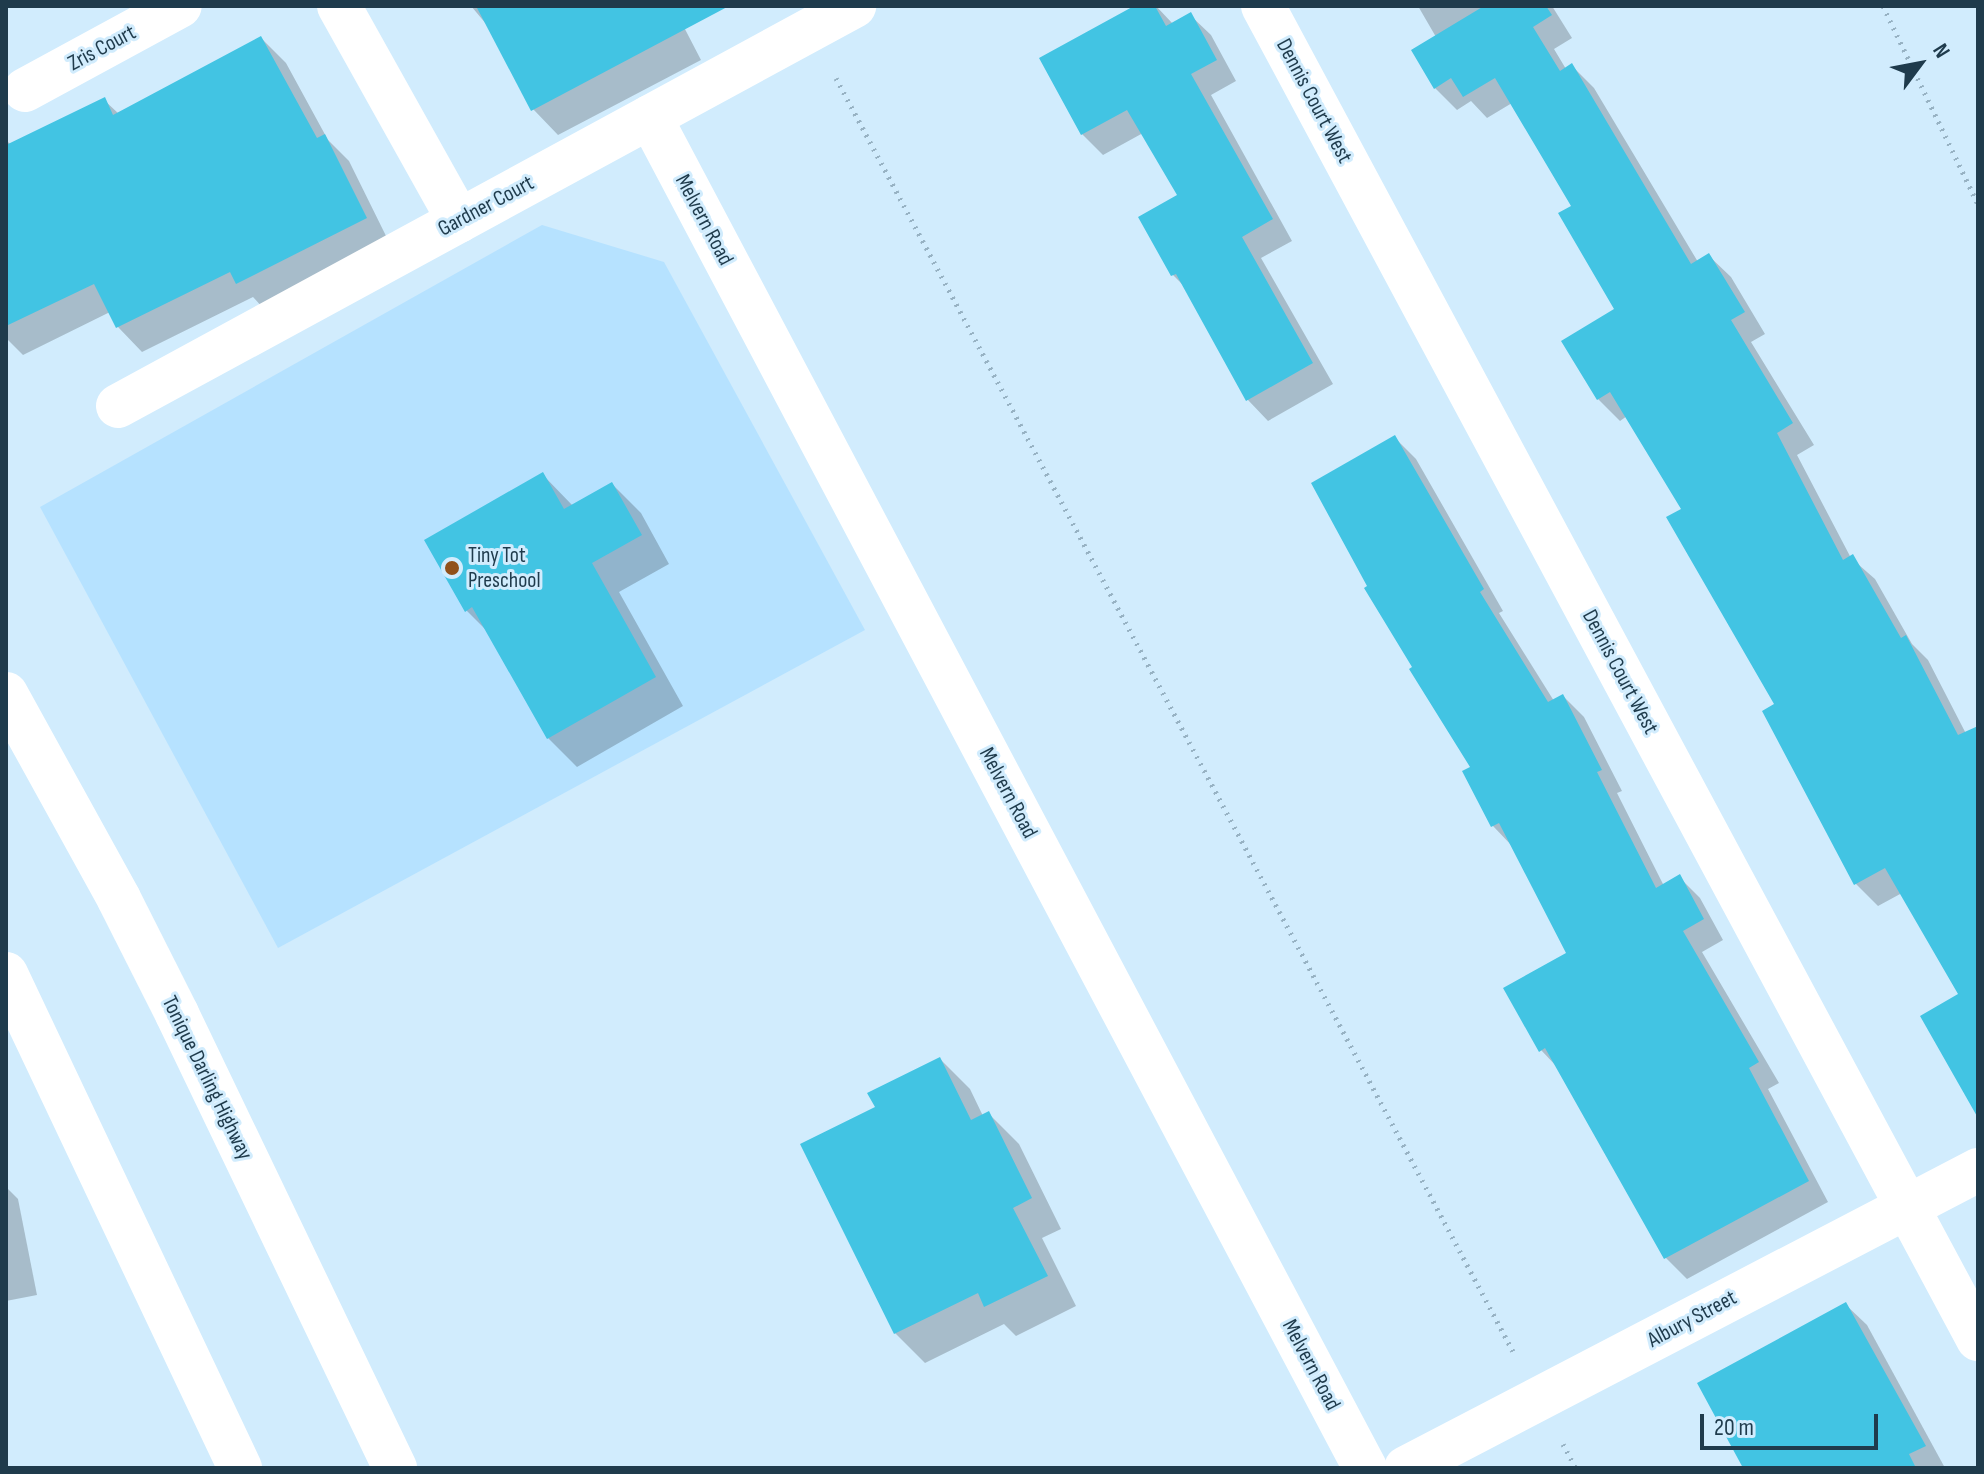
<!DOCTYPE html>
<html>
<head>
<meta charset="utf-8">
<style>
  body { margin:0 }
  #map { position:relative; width:1984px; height:1474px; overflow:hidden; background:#d1ecfd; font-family:"Sofia Sans Condensed",sans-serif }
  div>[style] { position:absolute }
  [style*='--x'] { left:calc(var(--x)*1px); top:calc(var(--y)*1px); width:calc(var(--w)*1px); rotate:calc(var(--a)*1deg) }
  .built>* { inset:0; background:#b6e2ff }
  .shadow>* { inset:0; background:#0003 }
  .building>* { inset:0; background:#42c4e3 }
  .path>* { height:5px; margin-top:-2.5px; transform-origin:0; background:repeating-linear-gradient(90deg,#97b2c3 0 2px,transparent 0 8px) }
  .minor>* { height:44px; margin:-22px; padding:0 22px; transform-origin:22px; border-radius:22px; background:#fff }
  .trunk>* { height:44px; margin:-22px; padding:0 22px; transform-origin:22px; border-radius:22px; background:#fff }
  .dots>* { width:22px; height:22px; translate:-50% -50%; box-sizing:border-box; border:4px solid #d1ecfd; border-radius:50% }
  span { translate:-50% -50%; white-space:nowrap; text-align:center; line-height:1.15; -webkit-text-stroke:6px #d1ecfd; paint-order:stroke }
  .street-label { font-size:22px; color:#1f3b4c }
  .poi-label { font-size:22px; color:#1f3b4c }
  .left { translate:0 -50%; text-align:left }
  .frame { position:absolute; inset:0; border:8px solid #1f3b4c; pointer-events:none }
  .north { position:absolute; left:1880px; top:24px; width:80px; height:80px; -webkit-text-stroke:6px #d1ecfd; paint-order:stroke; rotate:58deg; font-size:22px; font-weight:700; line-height:32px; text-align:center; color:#1f3b4c }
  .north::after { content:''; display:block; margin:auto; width:28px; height:36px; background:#1f3b4c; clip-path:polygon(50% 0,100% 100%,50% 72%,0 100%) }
  .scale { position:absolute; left:1700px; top:1414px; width:178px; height:36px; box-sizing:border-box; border:4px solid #1f3b4c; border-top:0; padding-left:10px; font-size:24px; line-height:28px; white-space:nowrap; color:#1f3b4c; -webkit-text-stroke:6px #d1ecfd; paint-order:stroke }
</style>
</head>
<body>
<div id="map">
  <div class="built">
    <i style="clip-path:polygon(542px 225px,664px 262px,865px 630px,278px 948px,40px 507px)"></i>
  </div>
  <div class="shadow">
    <i style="clip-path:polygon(471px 6px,673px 6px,701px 60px,558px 135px,533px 109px,492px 31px)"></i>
    <i style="clip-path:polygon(1138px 6px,1156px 6px,1173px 24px,1190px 15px,1211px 35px,1236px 81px,1211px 95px,1292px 241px,1261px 258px,1333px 384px,1268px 421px,1248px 400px,1185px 287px,1173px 275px,1180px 196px,1143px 133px,1103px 155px,1082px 134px)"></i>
    <i style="clip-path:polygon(1418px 6px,1552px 6px,1572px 38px,1554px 49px,1566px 69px,1572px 66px,1594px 88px,1698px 262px,1709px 256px,1731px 277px,1765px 334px,1751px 342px,1814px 445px,1797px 455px,1851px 558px,1875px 579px,1912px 644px,1928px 660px,1978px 757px,1978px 1099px,1961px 995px,1902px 893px,1878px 906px,1856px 884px,1764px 711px,1776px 705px,1684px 510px,1627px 416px,1620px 421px,1598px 399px,1617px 310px,1574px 207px,1512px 103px,1487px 118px,1471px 101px,1457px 110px,1435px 88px,1436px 37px)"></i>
    <i style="clip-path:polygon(261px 38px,286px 63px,328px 140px,349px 161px,390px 244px,263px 308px,253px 297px,142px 352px,118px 327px,110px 312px,23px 355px,6px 338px,6px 140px,11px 145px,104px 100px,119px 114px)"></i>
    <i style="clip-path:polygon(1395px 438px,1416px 459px,1503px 611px,1499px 613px,1554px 701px,1563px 696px,1584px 717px,1622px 791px,1617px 793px,1664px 886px,1679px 877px,1700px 898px,1723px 940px,1702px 952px,1779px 1083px,1768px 1089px,1828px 1202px,1687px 1279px,1666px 1258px,1558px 1068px,1541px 1050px,1569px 954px,1513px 847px,1493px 826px,1465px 772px,1473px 768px,1415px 668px)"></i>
    <i style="clip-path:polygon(543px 475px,573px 506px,612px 484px,641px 513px,669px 564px,619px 592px,683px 706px,577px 767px,548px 738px,489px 633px,466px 610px)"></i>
    <i style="clip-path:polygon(940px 1059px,970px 1089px,983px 1116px,989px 1114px,1019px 1144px,1061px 1229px,1042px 1238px,1076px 1306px,1016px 1336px,1004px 1324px,925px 1363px,895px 1333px,877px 1108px)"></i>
    <i style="clip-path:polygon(6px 1187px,18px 1199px,37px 1295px,6px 1301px)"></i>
    <i style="clip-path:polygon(1846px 1305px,1867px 1325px,1945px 1468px,1747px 1468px)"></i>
  </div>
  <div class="building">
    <i style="clip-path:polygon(476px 6px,729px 6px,531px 111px)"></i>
    <i style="clip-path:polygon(1134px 6px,1155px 6px,1166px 26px,1191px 12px,1217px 60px,1191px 74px,1273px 219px,1242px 237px,1313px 363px,1246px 401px,1176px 274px,1171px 276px,1138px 217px,1177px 195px,1127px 110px,1081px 135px,1039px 58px)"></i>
    <i style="clip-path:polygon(1484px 6px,1546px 6px,1552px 15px,1533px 27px,1560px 71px,1572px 63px,1691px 264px,1709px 253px,1745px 312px,1731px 320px,1793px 423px,1777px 433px,1843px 560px,1853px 554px,1901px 638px,1906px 635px,1958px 735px,1978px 726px,1978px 1118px,1920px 1016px,1958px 994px,1885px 868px,1854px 885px,1762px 711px,1774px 704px,1666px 517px,1681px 509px,1610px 392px,1597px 400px,1561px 341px,1614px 309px,1558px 213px,1571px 206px,1495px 78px,1463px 97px,1451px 78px,1434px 89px,1411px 50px)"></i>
    <i style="clip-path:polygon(261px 36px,317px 138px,325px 134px,367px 218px,236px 284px,230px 272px,116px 328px,94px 284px,6px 326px,6px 145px,105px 97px,113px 115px)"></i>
    <i style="clip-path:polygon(1395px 435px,1484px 589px,1480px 592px,1548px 702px,1563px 694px,1602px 770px,1597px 772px,1656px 888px,1680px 874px,1704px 919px,1683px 931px,1759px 1062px,1749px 1068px,1809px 1181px,1664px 1259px,1545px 1048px,1539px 1052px,1503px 988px,1566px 953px,1499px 823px,1491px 827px,1462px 771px,1470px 767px,1409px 669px,1412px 667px,1364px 588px,1367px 586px,1311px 483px)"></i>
    <i style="clip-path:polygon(543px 472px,564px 509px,612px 482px,642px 535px,592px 563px,656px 677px,547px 739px,472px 607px,465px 612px,424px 540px)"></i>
    <i style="clip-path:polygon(940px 1057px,971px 1120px,989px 1111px,1032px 1198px,1013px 1208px,1048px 1276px,984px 1307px,978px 1293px,894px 1334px,800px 1144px,875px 1107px,867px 1093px)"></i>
    <i style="clip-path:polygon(1846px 1302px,1926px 1446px,1909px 1454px,1916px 1468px,1743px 1468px,1697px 1383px)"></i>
  </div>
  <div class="path">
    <i style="--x:1883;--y:6;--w:220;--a:64.4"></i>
    <i style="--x:836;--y:78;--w:1442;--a:62"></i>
    <i style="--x:1563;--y:1444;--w:27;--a:62"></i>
  </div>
  <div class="minor">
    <i style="--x:339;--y:6;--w:246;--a:60.8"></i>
    <i style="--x:1263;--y:6;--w:1513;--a:61.79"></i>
    <i style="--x:25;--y:90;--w:176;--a:-28.5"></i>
    <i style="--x:650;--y:117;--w:1529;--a:62.11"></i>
    <i style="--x:118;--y:406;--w:838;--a:-28.52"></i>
    <i style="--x:1406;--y:1468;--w:645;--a:-27.52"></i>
  </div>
  <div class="trunk">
    <i style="--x:6;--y:694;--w:234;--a:61.1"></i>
    <i style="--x:119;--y:899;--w:129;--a:63.2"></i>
    <i style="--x:177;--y:1014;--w:504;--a:64.35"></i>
    <i style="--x:6;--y:974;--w:547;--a:64.65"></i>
  </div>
  <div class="dots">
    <i style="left:452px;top:568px;background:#91511a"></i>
  </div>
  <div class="street-label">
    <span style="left:102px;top:48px;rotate:-28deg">Zris Court</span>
    <span style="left:1314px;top:101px;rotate:62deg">Dennis Court West</span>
    <span style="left:486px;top:206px;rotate:-28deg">Gardner Court</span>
    <span style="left:704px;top:220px;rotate:62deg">Melvern Road</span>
    <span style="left:1620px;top:672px;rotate:62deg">Dennis Court West</span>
    <span style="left:1008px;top:793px;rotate:62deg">Melvern Road</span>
    <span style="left:207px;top:1078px;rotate:64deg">Tonique Darling Highway</span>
    <span style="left:1692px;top:1319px;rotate:-28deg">Albury Street</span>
    <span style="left:1311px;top:1365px;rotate:62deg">Melvern Road</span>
  </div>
  <div class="poi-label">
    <span class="left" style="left:468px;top:568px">Tiny Tot<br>Preschool</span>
  </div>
  <div class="frame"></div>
  <div class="north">N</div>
  <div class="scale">20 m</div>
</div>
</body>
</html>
